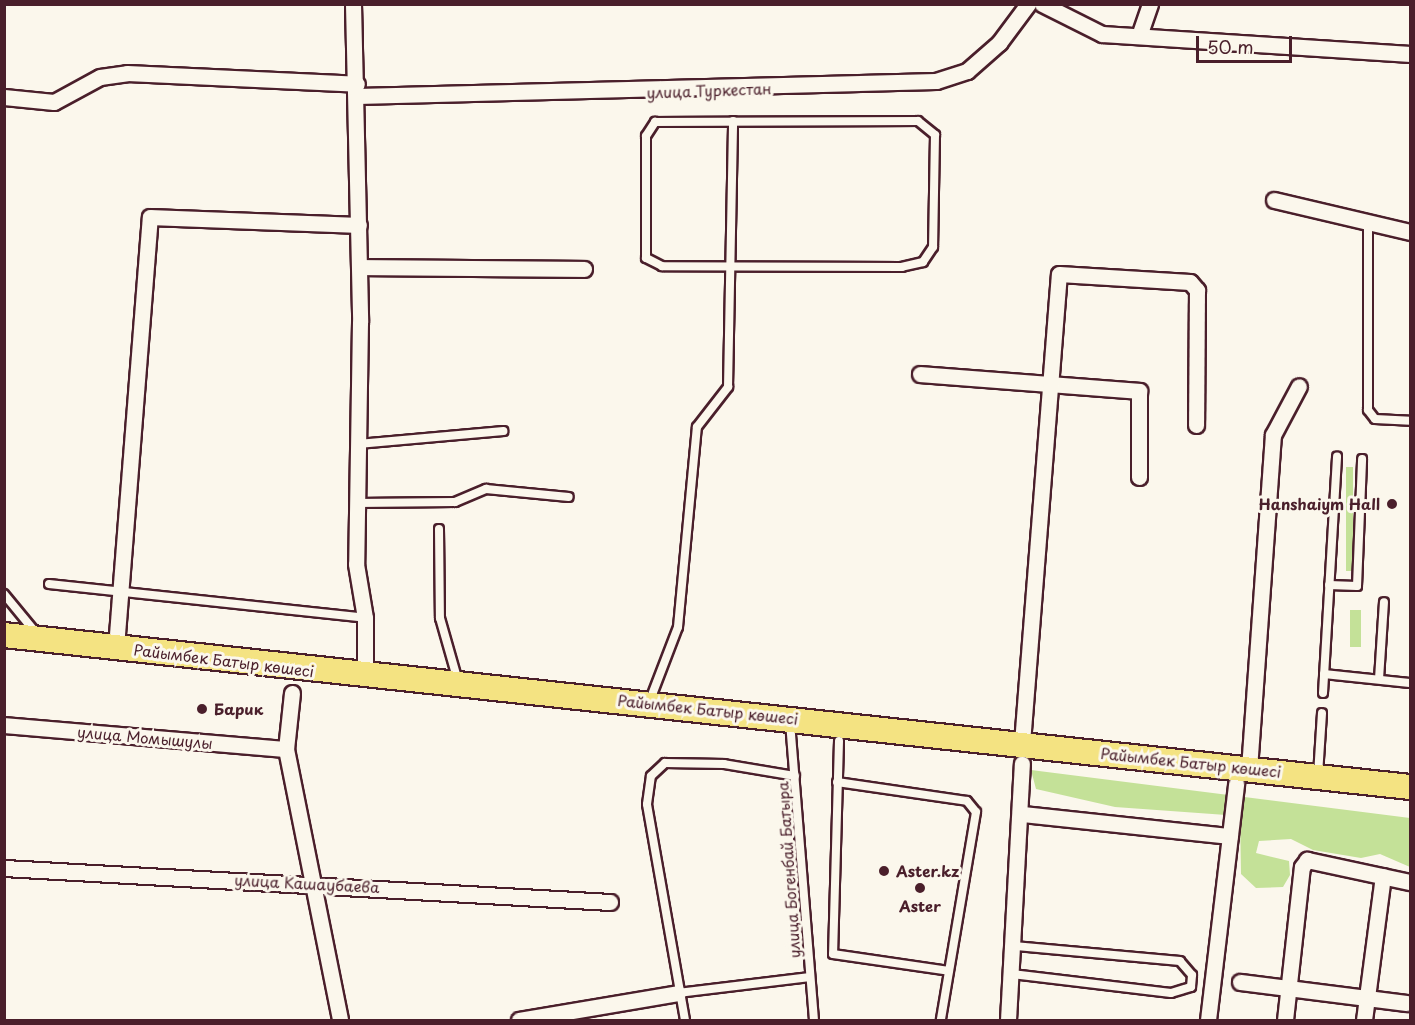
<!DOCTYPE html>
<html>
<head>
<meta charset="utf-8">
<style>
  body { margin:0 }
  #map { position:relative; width:1415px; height:1025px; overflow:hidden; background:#fbf7ec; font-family:"Playpen Sans",sans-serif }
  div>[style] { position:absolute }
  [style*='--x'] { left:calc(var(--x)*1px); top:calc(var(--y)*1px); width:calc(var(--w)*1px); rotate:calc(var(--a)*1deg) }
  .green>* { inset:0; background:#c4e198; transform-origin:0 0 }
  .roads { filter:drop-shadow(2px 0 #4a1f2b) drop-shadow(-2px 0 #4a1f2b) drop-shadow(0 2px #4a1f2b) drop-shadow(0 -2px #4a1f2b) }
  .service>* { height:8px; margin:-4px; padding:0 4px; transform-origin:4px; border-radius:4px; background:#fbf7ec }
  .minor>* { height:15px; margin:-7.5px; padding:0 7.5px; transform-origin:7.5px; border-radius:7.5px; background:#fbf7ec }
  .primary>* { height:24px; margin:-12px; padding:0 12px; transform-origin:12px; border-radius:12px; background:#f4e382 }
  .dots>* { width:16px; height:16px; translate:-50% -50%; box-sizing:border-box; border:3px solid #fbf7ec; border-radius:50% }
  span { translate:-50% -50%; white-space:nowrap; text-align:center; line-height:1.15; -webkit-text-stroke:6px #fbf7ec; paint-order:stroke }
  .street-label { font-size:15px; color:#4a1f2b }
  .poi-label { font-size:15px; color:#4a1f2b; font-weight:700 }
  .right { translate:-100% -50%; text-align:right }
  .left { translate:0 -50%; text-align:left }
  .frame { position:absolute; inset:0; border:6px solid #4a1f2b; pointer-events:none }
  .scale { position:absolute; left:1196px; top:36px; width:96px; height:27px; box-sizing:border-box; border:3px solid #4a1f2b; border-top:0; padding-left:8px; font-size:18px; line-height:21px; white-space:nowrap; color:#4a1f2b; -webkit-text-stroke:4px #fbf7ec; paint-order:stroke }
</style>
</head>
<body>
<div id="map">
  <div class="green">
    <i style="left:1346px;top:467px;width:7px;height:104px"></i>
    <i style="left:1350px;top:610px;width:11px;height:37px"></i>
    <i style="clip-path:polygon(1031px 770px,1410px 818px,1410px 867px,1380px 854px,1361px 858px,1313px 850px,1291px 839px,1259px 841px,1256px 853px,1289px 861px,1290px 875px,1283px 887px,1256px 888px,1241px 874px,1240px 816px,1115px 807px,1036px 789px)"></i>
  </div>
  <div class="roads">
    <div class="service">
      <i style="--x:918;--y:121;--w:22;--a:39"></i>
      <i style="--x:935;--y:135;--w:112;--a:91"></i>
      <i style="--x:933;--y:247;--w:18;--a:124"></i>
      <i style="--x:923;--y:262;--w:22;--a:167"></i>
      <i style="--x:902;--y:267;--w:240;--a:-179.8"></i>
      <i style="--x:662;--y:266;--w:18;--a:-153"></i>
      <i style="--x:646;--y:258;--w:122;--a:-90"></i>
      <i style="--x:646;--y:136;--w:17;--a:-57"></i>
      <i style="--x:655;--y:122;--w:263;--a:-0.2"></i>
      <i style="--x:1368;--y:224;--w:186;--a:90"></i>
      <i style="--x:1368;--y:410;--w:11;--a:52"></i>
      <i style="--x:1375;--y:419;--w:35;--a:3"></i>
      <i style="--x:358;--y:444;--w:146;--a:-5.1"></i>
      <i style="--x:357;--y:503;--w:98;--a:-0.6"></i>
      <i style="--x:455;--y:502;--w:34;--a:-23"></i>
      <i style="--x:486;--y:489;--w:83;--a:5.5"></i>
      <i style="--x:439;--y:529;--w:89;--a:89.4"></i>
      <i style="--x:440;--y:618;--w:66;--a:74.1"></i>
      <i style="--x:49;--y:584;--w:318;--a:6.1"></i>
      <i style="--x:1329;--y:585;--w:28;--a:2"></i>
      <i style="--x:1357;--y:586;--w:127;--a:-87.7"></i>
      <i style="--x:4;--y:594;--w:50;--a:50.6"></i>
      <i style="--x:1324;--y:674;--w:86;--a:6"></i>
      <i style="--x:1379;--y:679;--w:77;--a:-86.3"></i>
      <i style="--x:1323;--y:693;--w:237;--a:-86.6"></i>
      <i style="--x:650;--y:700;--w:78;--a:-69"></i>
      <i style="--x:678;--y:627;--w:201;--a:-84.6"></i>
      <i style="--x:697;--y:427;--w:51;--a:-52.2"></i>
      <i style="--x:728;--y:387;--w:266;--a:-88.9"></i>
      <i style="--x:790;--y:722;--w:299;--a:85.4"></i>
      <i style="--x:839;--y:741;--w:213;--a:91.6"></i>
      <i style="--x:833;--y:954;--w:117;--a:8.3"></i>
      <i style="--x:1318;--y:775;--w:62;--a:-86.3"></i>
      <i style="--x:837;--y:782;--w:131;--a:8.3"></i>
      <i style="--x:967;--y:801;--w:14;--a:51"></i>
      <i style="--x:976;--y:812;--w:211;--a:99.6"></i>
      <i style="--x:1012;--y:974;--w:160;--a:6.8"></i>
      <i style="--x:1171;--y:993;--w:21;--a:-17"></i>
      <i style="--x:1191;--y:987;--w:12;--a:-85"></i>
      <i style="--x:1192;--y:975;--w:18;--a:-131"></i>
      <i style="--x:1180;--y:961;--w:167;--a:-174.8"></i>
      <i style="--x:678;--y:993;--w:133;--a:-6.9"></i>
      <i style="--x:685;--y:1020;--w:219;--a:-100"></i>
      <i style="--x:647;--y:804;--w:28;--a:-82"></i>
      <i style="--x:651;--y:776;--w:19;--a:-43"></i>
      <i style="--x:665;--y:763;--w:59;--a:1"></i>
      <i style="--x:724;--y:764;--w:72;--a:9.6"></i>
    </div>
    <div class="minor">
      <i style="--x:353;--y:4;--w:318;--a:88.7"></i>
      <i style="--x:360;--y:322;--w:242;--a:90.9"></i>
      <i style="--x:356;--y:564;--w:55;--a:80.5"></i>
      <i style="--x:365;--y:618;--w:57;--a:90"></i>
      <i style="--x:1042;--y:4;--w:67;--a:26.6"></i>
      <i style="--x:1102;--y:34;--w:309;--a:3.7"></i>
      <i style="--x:1140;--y:33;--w:31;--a:-71"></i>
      <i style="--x:357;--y:96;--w:579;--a:-1.48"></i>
      <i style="--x:936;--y:81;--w:33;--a:-18"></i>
      <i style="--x:967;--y:71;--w:43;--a:-41.2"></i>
      <i style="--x:999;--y:43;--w:49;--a:-53.4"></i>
      <i style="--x:4;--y:97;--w:50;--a:5.7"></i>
      <i style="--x:54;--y:102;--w:52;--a:-28.5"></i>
      <i style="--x:100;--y:77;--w:27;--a:-8"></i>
      <i style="--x:127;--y:73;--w:230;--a:2.7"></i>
      <i style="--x:1274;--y:200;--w:140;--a:13.2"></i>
      <i style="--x:360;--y:267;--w:224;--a:0.5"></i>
      <i style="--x:920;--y:374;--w:220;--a:4.4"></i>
      <i style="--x:1139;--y:391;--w:86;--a:90"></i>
      <i style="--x:116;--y:647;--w:431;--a:-85.5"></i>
      <i style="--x:150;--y:217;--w:209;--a:2.2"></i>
      <i style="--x:292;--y:693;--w:56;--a:96.1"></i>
      <i style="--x:286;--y:749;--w:276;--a:78.7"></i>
      <i style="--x:4;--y:725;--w:283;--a:4.9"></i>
      <i style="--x:1022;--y:743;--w:470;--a:-85.5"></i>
      <i style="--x:1059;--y:274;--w:131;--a:3.5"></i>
      <i style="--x:1190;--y:282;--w:11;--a:49"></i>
      <i style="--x:1197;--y:290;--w:135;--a:90.4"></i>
      <i style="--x:1249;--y:769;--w:335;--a:-85.9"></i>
      <i style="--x:1273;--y:435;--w:55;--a:-62"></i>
      <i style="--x:1023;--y:814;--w:208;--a:6.1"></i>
      <i style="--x:4;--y:868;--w:607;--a:3.21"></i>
      <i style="--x:1240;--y:982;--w:168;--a:7.2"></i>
      <i style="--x:519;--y:1020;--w:161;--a:-9.6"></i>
      <i style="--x:1008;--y:1020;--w:257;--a:-86.9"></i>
      <i style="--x:1208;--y:1020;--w:238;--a:-83.2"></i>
      <i style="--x:1285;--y:1020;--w:154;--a:-83.7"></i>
      <i style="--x:1302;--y:867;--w:9;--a:-54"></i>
      <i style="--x:1307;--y:860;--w:105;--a:12.1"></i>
      <i style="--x:1364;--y:1020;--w:145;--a:-82.5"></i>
    </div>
    <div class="primary">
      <i style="--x:4;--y:635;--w:1414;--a:6.17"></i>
    </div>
  </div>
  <div class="dots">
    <i style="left:1392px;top:504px;background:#4a1f2b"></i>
    <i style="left:202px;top:709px;background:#4a1f2b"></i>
    <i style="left:884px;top:871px;background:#4a1f2b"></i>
    <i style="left:920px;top:888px;background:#4a1f2b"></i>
  </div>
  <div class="street-label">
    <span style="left:709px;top:90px;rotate:-2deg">улица Туркестан</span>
    <span style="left:224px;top:660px;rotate:7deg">Райымбек Батыр көшесі</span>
    <span style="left:708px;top:709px;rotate:6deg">Райымбек Батыр көшесі</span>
    <span style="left:145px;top:737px;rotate:5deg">улица Момышулы</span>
    <span style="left:1191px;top:762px;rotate:6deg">Райымбек Батыр көшесі</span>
    <span style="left:788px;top:870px;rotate:-94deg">улица Богенбай Батыра</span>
    <span style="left:307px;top:883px;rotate:3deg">улица Кашаубаева</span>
  </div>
  <div class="poi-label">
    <span class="right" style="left:1380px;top:504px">Hanshaiym Hall</span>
    <span class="left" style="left:214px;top:709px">Барик</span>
    <span class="left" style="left:896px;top:871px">Aster.kz</span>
    <span style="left:920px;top:906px">Aster</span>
  </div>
  <div class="frame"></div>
  <div class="scale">50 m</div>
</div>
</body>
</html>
